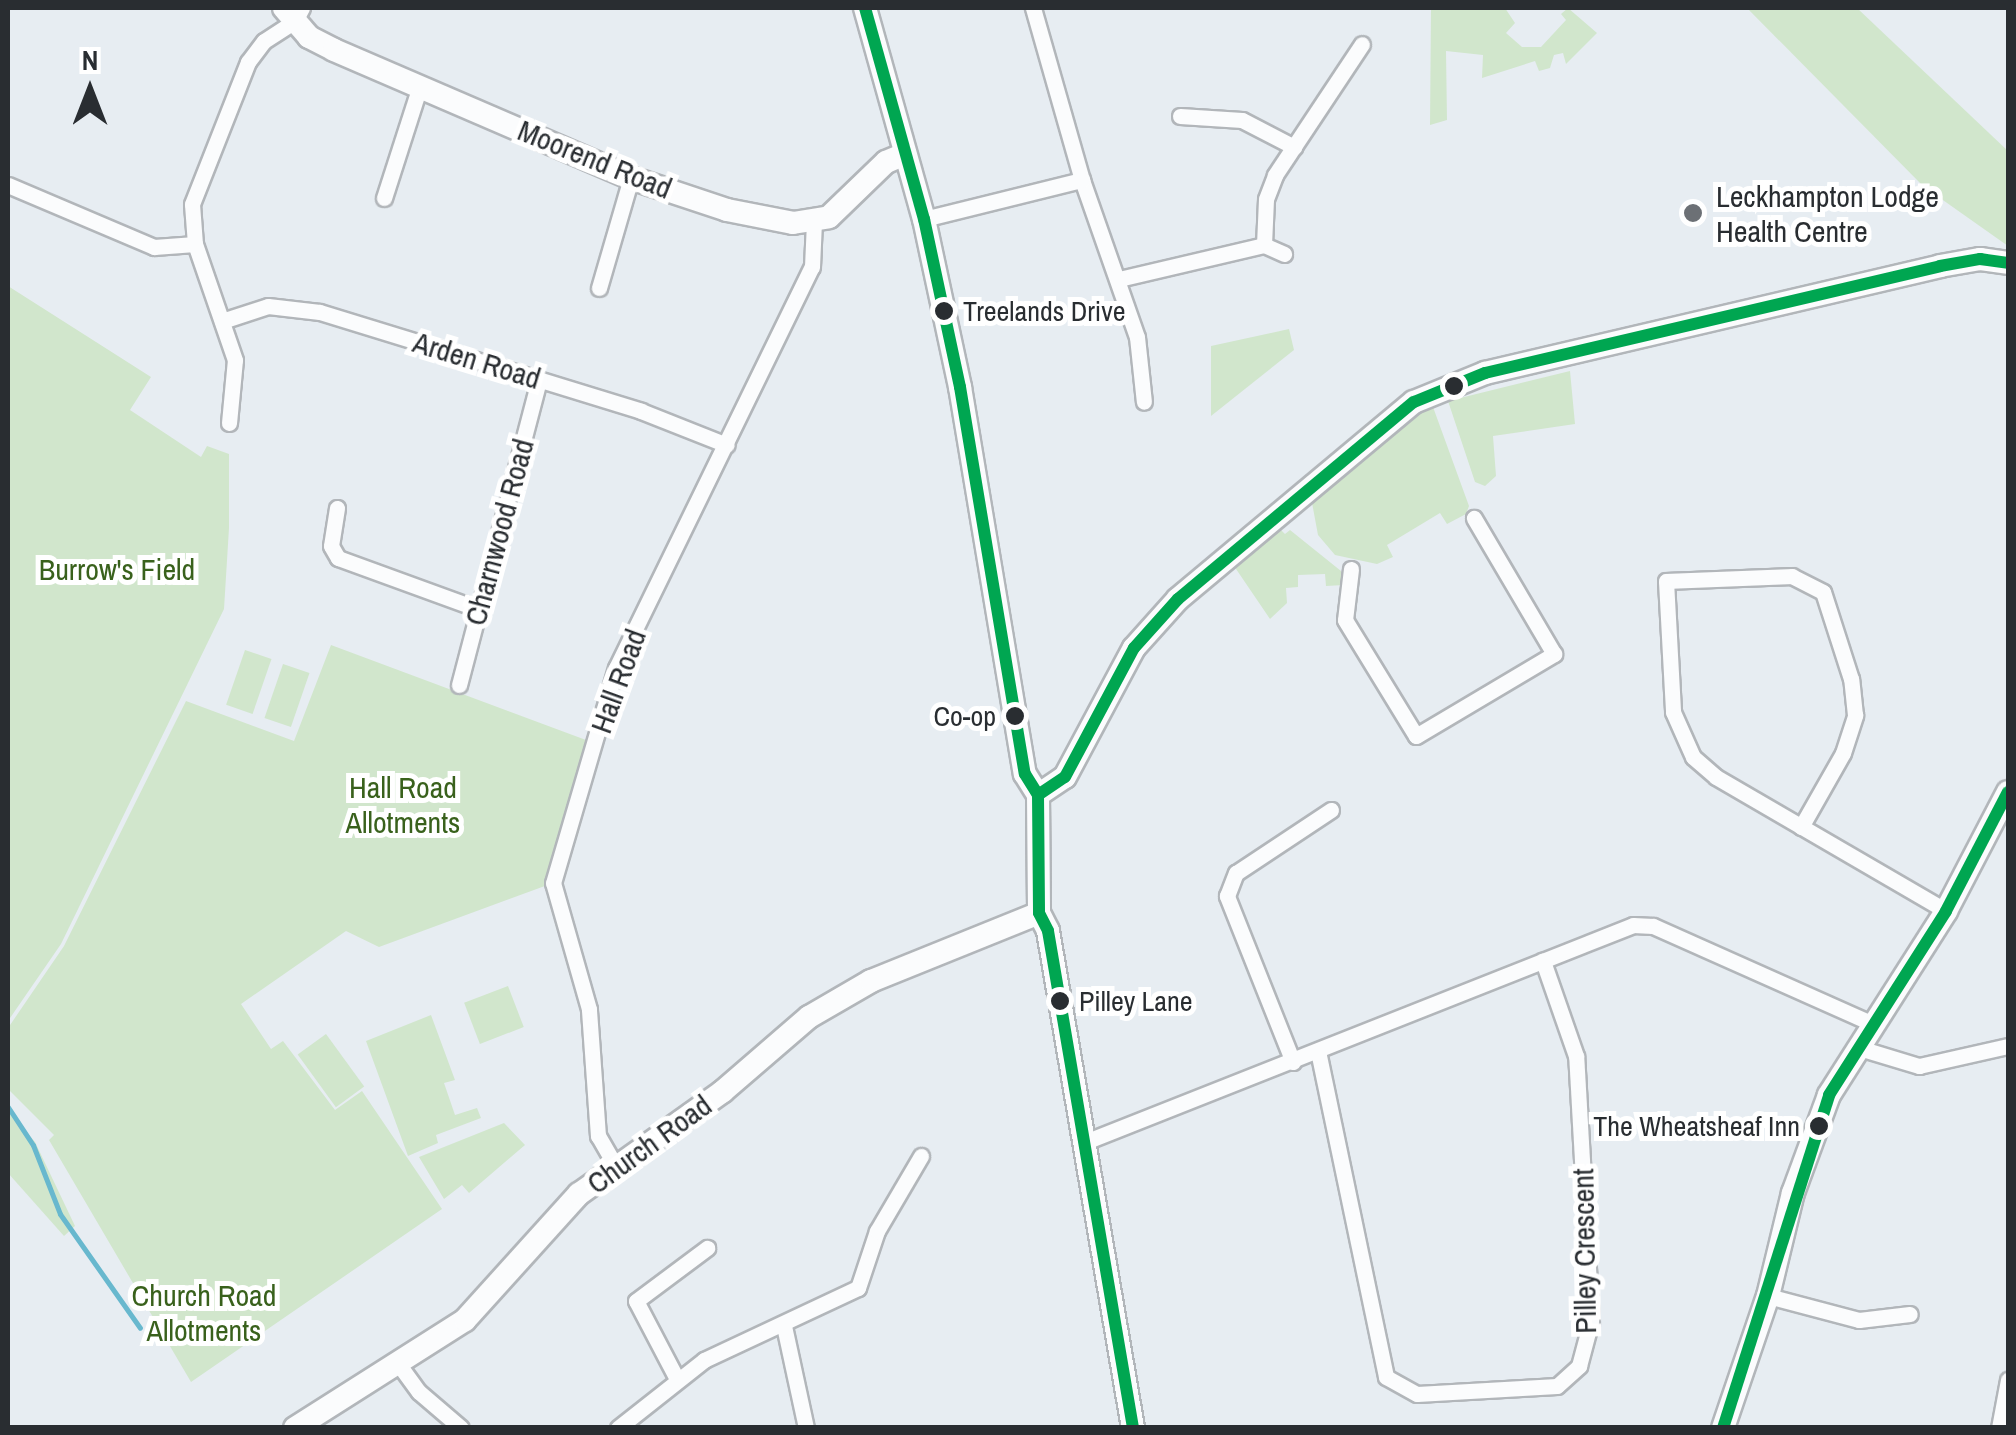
<!DOCTYPE html>
<html>
<head>
<meta charset="utf-8">
<style>
  body { margin:0 }
  #map { position:relative; width:2016px; height:1435px; overflow:hidden; background:#e7edf2; font-family:"Archivo Narrow",sans-serif }
  div>[style] { position:absolute }
  [style*='--x'] { left:calc(var(--x)*1px); top:calc(var(--y)*1px); width:calc(var(--w)*1px); rotate:calc(var(--a)*1deg) }
  .green>* { inset:0; background:#d1e6cc; transform-origin:0 0 }
  .stream>* { height:5px; margin:-2.5px; padding:0 2.5px; transform-origin:2.5px; border-radius:2.5px; background:#68b8ce }
  .roads { filter:drop-shadow(2px 0 #b2b6ba) drop-shadow(-2px 0 #b2b6ba) drop-shadow(0 2px #b2b6ba) drop-shadow(0 -2px #b2b6ba) }
  .street>* { height:15px; margin:-7.5px; padding:0 7.5px; transform-origin:7.5px; border-radius:7.5px; background:#fbfcfd }
  .secondary>* { height:22px; margin:-11px; padding:0 11px; transform-origin:11px; border-radius:11px; background:#fbfcfd }
  .bus-1>* { height:12px; margin:-6px; padding:0 6px; transform-origin:6px; border-radius:6px; background:#00a651 }
  .dots>* { width:28px; height:28px; translate:-50% -50%; box-sizing:border-box; border:5px solid #fff; border-radius:50% }
  span { translate:-50% -50%; white-space:nowrap; text-align:center; line-height:1.15; -webkit-text-stroke:10px #fff; paint-order:stroke }
  .bus-label { font-size:28px; color:#292d31 }
  .left { translate:0 -50%; text-align:left }
  .right { translate:-100% -50%; text-align:right }
  .street-label { font-size:30px; color:#292d31 }
  .poi-label { font-size:30px; color:#292d31 }
  .park-label { font-size:30px; color:#39611c }
  .frame { position:absolute; inset:0; border:10px solid #292d31; pointer-events:none }
  .north { position:absolute; left:40px; top:40px; width:100px; height:100px; -webkit-text-stroke:8px #fff; paint-order:stroke; rotate:0deg; font-size:28px; font-weight:700; line-height:40px; text-align:center; color:#292d31 }
  .north::after { content:''; display:block; margin:auto; width:35px; height:45px; background:#292d31; clip-path:polygon(50% 0,100% 100%,50% 72%,0 100%) }
</style>
</head>
<body>
<div id="map">
  <div class="green">
    <i style="clip-path:polygon(1431px 8px,1505px 8px,1515px 23px,1506px 33px,1522px 47px,1541px 47px,1566px 20px,1561px 14px,1568px 8px,1597px 33px,1566px 64px,1563px 53px,1554px 55px,1550px 68px,1539px 71px,1535px 61px,1482px 78px,1483px 55px,1446px 51px,1447px 120px,1430px 125px)"></i>
    <i style="clip-path:polygon(1747px 8px,1857px 8px,2008px 151px,2008px 246px,1923px 186px)"></i>
    <i style="clip-path:polygon(8px 286px,151px 377px,130px 410px,201px 457px,207px 446px,229px 454px,229px 528px,224px 609px,61px 944px,8px 1021px)"></i>
    <i style="clip-path:polygon(1289px 329px,1294px 350px,1211px 416px,1211px 346px)"></i>
    <i style="clip-path:polygon(1570px 371px,1575px 424px,1493px 436px,1496px 476px,1485px 486px,1475px 482px,1448px 401px)"></i>
    <i style="clip-path:polygon(1433px 407px,1469px 506px,1466px 514px,1447px 524px,1440px 513px,1387px 545px,1393px 557px,1377px 564px,1335px 555px,1318px 535px,1310px 492px,1402px 414px)"></i>
    <i style="clip-path:polygon(1278px 527px,1285px 534px,1290px 530px,1341px 571px,1344px 585px,1326px 586px,1325px 574px,1298px 575px,1298px 587px,1286px 588px,1287px 603px,1270px 619px,1234px 566px)"></i>
    <i style="clip-path:polygon(331px 645px,594px 743px,553px 883px,379px 947px,346px 931px,241px 1004px,271px 1049px,283px 1041px,335px 1110px,362px 1091px,442px 1209px,191px 1382px,49px 1140px,54px 1135px,8px 1089px,8px 1028px,64px 946px,186px 701px,294px 741px)"></i>
    <i style="left:245px;top:650px;width:28px;height:58px;rotate:19deg"></i>
    <i style="left:283px;top:664px;width:28px;height:57px;rotate:19deg"></i>
    <i style="left:508px;top:986px;width:44px;height:47px;rotate:69deg"></i>
    <i style="clip-path:polygon(431px 1015px,455px 1080px,444px 1083px,455px 1115px,477px 1108px,481px 1118px,436px 1135px,438px 1143px,408px 1156px,366px 1041px)"></i>
    <i style="left:326px;top:1034px;width:65px;height:35px;rotate:54deg"></i>
    <i style="clip-path:polygon(8px 1111px,35px 1142px,75px 1226px,64px 1236px,8px 1173px)"></i>
    <i style="clip-path:polygon(504px 1123px,525px 1145px,469px 1193px,462px 1185px,444px 1199px,419px 1157px)"></i>
  </div>
  <div class="stream">
    <i style="--x:8;--y:1107;--w:45;--a:56.7"></i>
    <i style="--x:33;--y:1145;--w:74;--a:68.6"></i>
    <i style="--x:60;--y:1214;--w:139;--a:54.9"></i>
  </div>
  <div class="roads">
    <div class="street">
      <i style="--x:1033;--y:8;--w:179;--a:74.1"></i>
      <i style="--x:1082;--y:180;--w:166;--a:70.7"></i>
      <i style="--x:1137;--y:337;--w:65;--a:83.9"></i>
      <i style="--x:1180;--y:116;--w:62;--a:3.7"></i>
      <i style="--x:1242;--y:120;--w:59;--a:27.4"></i>
      <i style="--x:8;--y:185;--w:159;--a:23"></i>
      <i style="--x:154;--y:247;--w:41;--a:-4.2"></i>
      <i style="--x:384;--y:198;--w:118;--a:-72.2"></i>
      <i style="--x:924;--y:219;--w:163;--a:-13.9"></i>
      <i style="--x:1264;--y:245;--w:22;--a:24"></i>
      <i style="--x:1119;--y:279;--w:149;--a:-13.2"></i>
      <i style="--x:1264;--y:245;--w:46;--a:-87.5"></i>
      <i style="--x:1266;--y:199;--w:26;--a:-69"></i>
      <i style="--x:1275;--y:175;--w:157;--a:-56.4"></i>
      <i style="--x:599;--y:288;--w:115;--a:-73.8"></i>
      <i style="--x:222;--y:321;--w:48;--a:-18.1"></i>
      <i style="--x:268;--y:306;--w:52;--a:6.6"></i>
      <i style="--x:320;--y:312;--w:336;--a:17.1"></i>
      <i style="--x:641;--y:411;--w:92;--a:21.6"></i>
      <i style="--x:229;--y:423;--w:63;--a:-84.6"></i>
      <i style="--x:235;--y:360;--w:123;--a:-109"></i>
      <i style="--x:195;--y:244;--w:40;--a:-94.3"></i>
      <i style="--x:192;--y:204;--w:153;--a:-68.5"></i>
      <i style="--x:248;--y:62;--w:26;--a:-53"></i>
      <i style="--x:264;--y:41;--w:37;--a:-33"></i>
      <i style="--x:295;--y:21;--w:15;--a:-62"></i>
      <i style="--x:337;--y:508;--w:38;--a:99"></i>
      <i style="--x:331;--y:546;--w:14;--a:60"></i>
      <i style="--x:338;--y:558;--w:149;--a:20"></i>
      <i style="--x:1351;--y:569;--w:51;--a:96.7"></i>
      <i style="--x:1345;--y:620;--w:136;--a:58.5"></i>
      <i style="--x:1416;--y:736;--w:161;--a:-30.7"></i>
      <i style="--x:1554;--y:654;--w:158;--a:-120.5"></i>
      <i style="--x:459;--y:685;--w:315;--a:-75.3"></i>
      <i style="--x:1801;--y:827;--w:85;--a:-60.4"></i>
      <i style="--x:1843;--y:753;--w:40;--a:-72"></i>
      <i style="--x:1855;--y:715;--w:36;--a:-96"></i>
      <i style="--x:1851;--y:679;--w:91;--a:-107.8"></i>
      <i style="--x:1823;--y:592;--w:35;--a:-153"></i>
      <i style="--x:1792;--y:576;--w:126;--a:177.7"></i>
      <i style="--x:1666;--y:581;--w:131;--a:86.9"></i>
      <i style="--x:1673;--y:712;--w:49;--a:66"></i>
      <i style="--x:1693;--y:757;--w:30;--a:41"></i>
      <i style="--x:1716;--y:777;--w:266;--a:30.2"></i>
      <i style="--x:1856;--y:1047;--w:66;--a:16.8"></i>
      <i style="--x:1919;--y:1066;--w:91;--a:-12.7"></i>
      <i style="--x:1318;--y:1051;--w:333;--a:78.2"></i>
      <i style="--x:1386;--y:1377;--w:35;--a:29"></i>
      <i style="--x:1417;--y:1394;--w:140;--a:-3.3"></i>
      <i style="--x:1557;--y:1386;--w:30;--a:-42"></i>
      <i style="--x:1579;--y:1366;--w:47;--a:-75.1"></i>
      <i style="--x:1591;--y:1321;--w:265;--a:-93.2"></i>
      <i style="--x:1576;--y:1056;--w:101;--a:-109.2"></i>
      <i style="--x:1293;--y:1062;--w:179;--a:-111.7"></i>
      <i style="--x:1227;--y:896;--w:25;--a:-69"></i>
      <i style="--x:1236;--y:873;--w:114;--a:-33.6"></i>
      <i style="--x:1085;--y:1142;--w:589;--a:-21.6"></i>
      <i style="--x:1633;--y:925;--w:20;--a:3"></i>
      <i style="--x:1653;--y:926;--w:239;--a:24"></i>
      <i style="--x:615;--y:1165;--w:34;--a:-120"></i>
      <i style="--x:598;--y:1136;--w:127;--a:-94.1"></i>
      <i style="--x:589;--y:1009;--w:131;--a:-105.9"></i>
      <i style="--x:553;--y:883;--w:224;--a:-73.7"></i>
      <i style="--x:616;--y:668;--w:446;--a:-64"></i>
      <i style="--x:812;--y:267;--w:46;--a:-87.5"></i>
      <i style="--x:1768;--y:1296;--w:94;--a:14.8"></i>
      <i style="--x:1859;--y:1320;--w:51;--a:-6.7"></i>
      <i style="--x:784;--y:1326;--w:104;--a:77.8"></i>
      <i style="--x:397;--y:1362;--w:37;--a:54"></i>
      <i style="--x:419;--y:1392;--w:55;--a:40.6"></i>
      <i style="--x:677;--y:1379;--w:88;--a:-117.7"></i>
      <i style="--x:636;--y:1301;--w:89;--a:-36.7"></i>
      <i style="--x:618;--y:1428;--w:110;--a:-38.3"></i>
      <i style="--x:704;--y:1360;--w:170;--a:-25.1"></i>
      <i style="--x:858;--y:1288;--w:60;--a:-71.6"></i>
      <i style="--x:877;--y:1231;--w:87;--a:-59.6"></i>
      <i style="--x:1999;--y:1428;--w:49;--a:-79.4"></i>
    </div>
    <div class="secondary">
      <i style="--x:284;--y:8;--w:38;--a:49"></i>
      <i style="--x:309;--y:37;--w:28;--a:27"></i>
      <i style="--x:334;--y:50;--w:323;--a:23.3"></i>
      <i style="--x:631;--y:178;--w:101;--a:18.4"></i>
      <i style="--x:727;--y:210;--w:67;--a:11.1"></i>
      <i style="--x:793;--y:223;--w:36;--a:-9"></i>
      <i style="--x:829;--y:217;--w:79;--a:-44"></i>
      <i style="--x:886;--y:162;--w:21;--a:-23"></i>
      <i style="--x:865;--y:8;--w:219;--a:74.4"></i>
      <i style="--x:924;--y:219;--w:172;--a:77.9"></i>
      <i style="--x:960;--y:387;--w:392;--a:80.5"></i>
      <i style="--x:1025;--y:774;--w:25;--a:58"></i>
      <i style="--x:1038;--y:795;--w:118;--a:89.5"></i>
      <i style="--x:1039;--y:913;--w:20;--a:63"></i>
      <i style="--x:1048;--y:931;--w:504;--a:80.29"></i>
      <i style="--x:1038;--y:795;--w:32;--a:-34"></i>
      <i style="--x:1065;--y:777;--w:146;--a:-61.9"></i>
      <i style="--x:1134;--y:648;--w:66;--a:-48.1"></i>
      <i style="--x:1178;--y:599;--w:307;--a:-39.9"></i>
      <i style="--x:1414;--y:402;--w:77;--a:-22.2"></i>
      <i style="--x:1485;--y:373;--w:467;--a:-13.2"></i>
      <i style="--x:1940;--y:266;--w:41;--a:-9.9"></i>
      <i style="--x:1980;--y:259;--w:28;--a:8"></i>
      <i style="--x:295;--y:1428;--w:201;--a:-32.4"></i>
      <i style="--x:465;--y:1320;--w:170;--a:-47.9"></i>
      <i style="--x:579;--y:1194;--w:176;--a:-35.5"></i>
      <i style="--x:722;--y:1092;--w:115;--a:-40.8"></i>
      <i style="--x:809;--y:1017;--w:72;--a:-30.1"></i>
      <i style="--x:871;--y:981;--w:181;--a:-22"></i>
      <i style="--x:1723;--y:1428;--w:139;--a:-71.2"></i>
      <i style="--x:1768;--y:1296;--w:106;--a:-76.4"></i>
      <i style="--x:1793;--y:1193;--w:104;--a:-69.8"></i>
      <i style="--x:1829;--y:1095;--w:218;--a:-57.5"></i>
      <i style="--x:1946;--y:911;--w:134;--a:-62.5"></i>
    </div>
  </div>
  <div class="bus-1">
    <i style="--x:865;--y:8;--w:219;--a:74.4"></i>
    <i style="--x:924;--y:219;--w:172;--a:77.9"></i>
    <i style="--x:960;--y:387;--w:392;--a:80.5"></i>
    <i style="--x:1025;--y:774;--w:25;--a:58"></i>
    <i style="--x:1038;--y:795;--w:118;--a:89.5"></i>
    <i style="--x:1039;--y:913;--w:20;--a:63"></i>
    <i style="--x:1048;--y:931;--w:504;--a:80.29"></i>
    <i style="--x:1038;--y:795;--w:32;--a:-34"></i>
    <i style="--x:1065;--y:777;--w:146;--a:-61.9"></i>
    <i style="--x:1134;--y:648;--w:66;--a:-48.1"></i>
    <i style="--x:1178;--y:599;--w:307;--a:-39.9"></i>
    <i style="--x:1414;--y:402;--w:77;--a:-22.2"></i>
    <i style="--x:1485;--y:373;--w:467;--a:-13.2"></i>
    <i style="--x:1940;--y:266;--w:41;--a:-9.9"></i>
    <i style="--x:1980;--y:259;--w:28;--a:8"></i>
    <i style="--x:1723;--y:1428;--w:349;--a:-72.3"></i>
    <i style="--x:1829;--y:1095;--w:218;--a:-57.5"></i>
    <i style="--x:1946;--y:911;--w:134;--a:-62.5"></i>
  </div>
  <div class="dots">
    <i style="left:1693px;top:213px;background:#6c7075"></i>
    <i style="left:944px;top:311px;background:#292d31"></i>
    <i style="left:1454px;top:386px;background:#292d31"></i>
    <i style="left:1015px;top:716px;background:#292d31"></i>
    <i style="left:1060px;top:1001px;background:#292d31"></i>
    <i style="left:1819px;top:1126px;background:#292d31"></i>
  </div>
  <div class="bus-label">
    <span class="left" style="left:963px;top:311px">Treelands Drive</span>
    <span class="right" style="left:996px;top:716px">Co-op</span>
    <span class="left" style="left:1079px;top:1001px">Pilley Lane</span>
    <span class="right" style="left:1800px;top:1126px">The Wheatsheaf Inn</span>
  </div>
  <div class="street-label">
    <span style="left:595px;top:159px;rotate:22deg">Moorend Road</span>
    <span style="left:477px;top:360px;rotate:17deg">Arden Road</span>
    <span style="left:499px;top:532px;rotate:-75deg">Charnwood Road</span>
    <span style="left:618px;top:681px;rotate:-70deg">Hall Road</span>
    <span style="left:649px;top:1144px;rotate:-36deg">Church Road</span>
    <span style="left:1584px;top:1251px;rotate:-91deg">Pilley Crescent</span>
  </div>
  <div class="poi-label">
    <span class="left" style="left:1716px;top:213px">Leckhampton Lodge<br>Health Centre</span>
  </div>
  <div class="park-label">
    <span style="left:117px;top:569px">Burrow's Field</span>
    <span style="left:403px;top:804px">Hall Road<br>Allotments</span>
    <span style="left:204px;top:1312px">Church Road<br>Allotments</span>
  </div>
  <div class="frame"></div>
  <div class="north">N</div>
</div>
</body>
</html>
